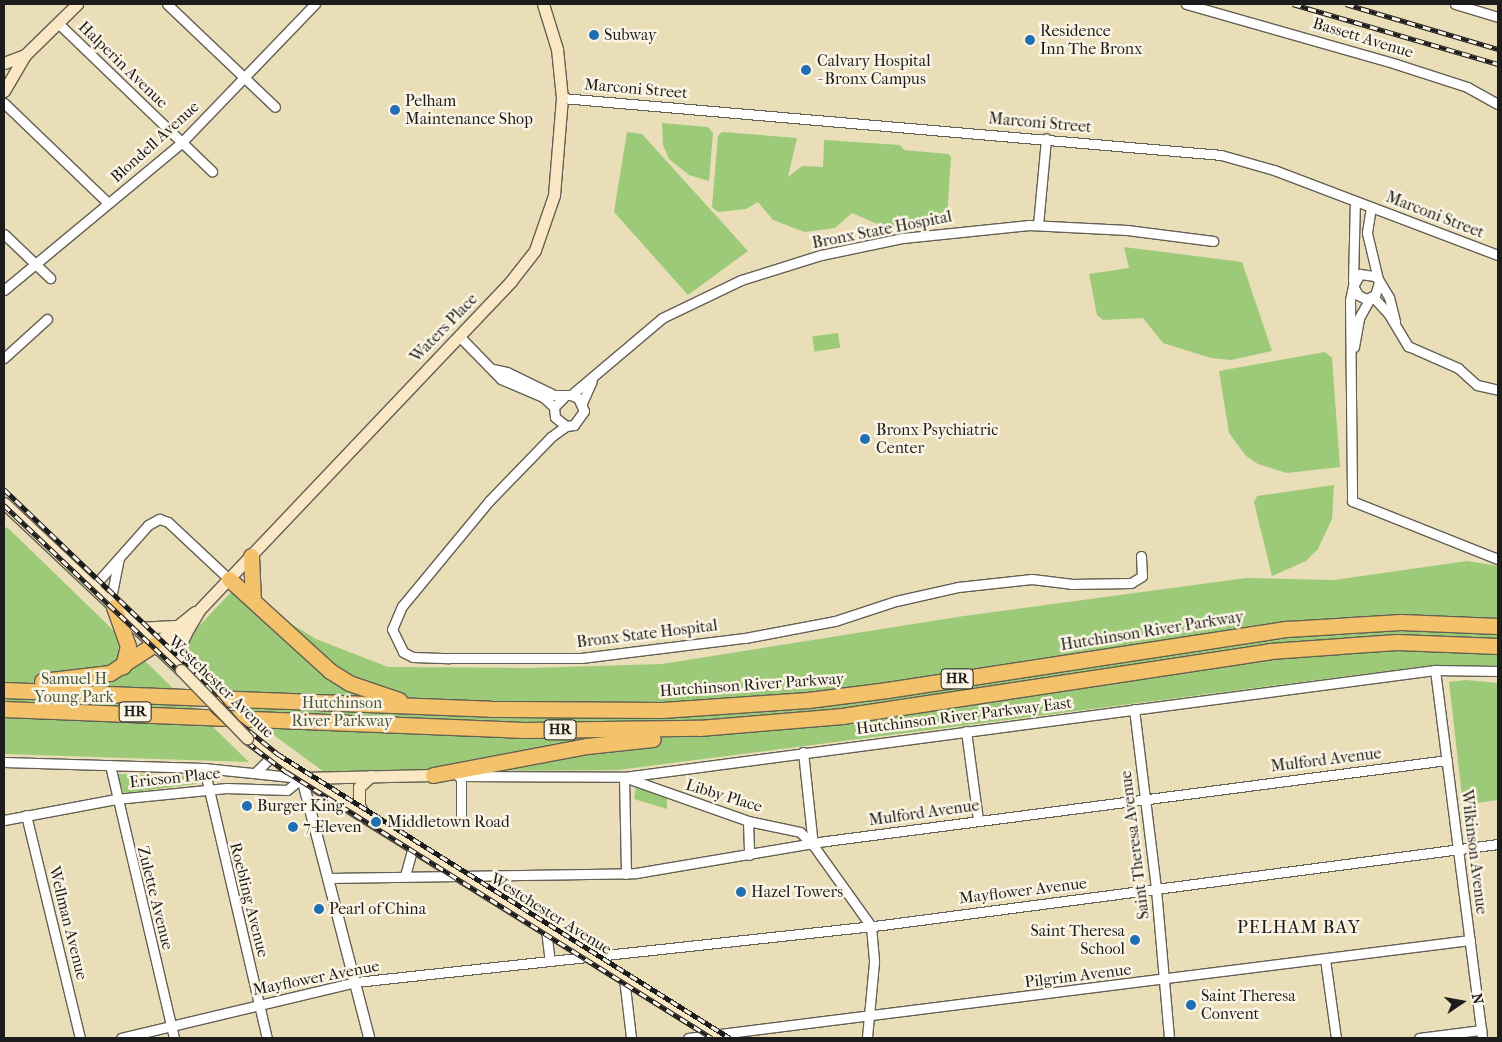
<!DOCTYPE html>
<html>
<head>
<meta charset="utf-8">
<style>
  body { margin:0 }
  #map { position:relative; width:1502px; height:1042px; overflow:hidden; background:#eadeb9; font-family:"IM FELL French Canon",serif }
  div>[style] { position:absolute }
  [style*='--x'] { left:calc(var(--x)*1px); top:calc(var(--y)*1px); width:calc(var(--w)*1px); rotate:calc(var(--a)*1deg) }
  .green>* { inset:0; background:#9cca78; transform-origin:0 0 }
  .roads { filter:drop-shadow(1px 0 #646053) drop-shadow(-1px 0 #646053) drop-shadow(0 1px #646053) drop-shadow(0 -1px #646053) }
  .minor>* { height:9px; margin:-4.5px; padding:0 4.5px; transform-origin:4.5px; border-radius:4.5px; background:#fff }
  .tertiary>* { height:10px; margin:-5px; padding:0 5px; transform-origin:5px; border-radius:5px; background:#fff }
  .secondary>* { height:11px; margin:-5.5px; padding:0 5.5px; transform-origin:5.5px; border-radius:5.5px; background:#fae7c3 }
  .motorway>* { height:15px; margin:-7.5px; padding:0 7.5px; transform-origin:7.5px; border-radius:7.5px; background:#f3c26a }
  .rail>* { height:4.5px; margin-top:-2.25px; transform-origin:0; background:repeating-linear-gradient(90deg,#fcf5e5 0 8px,#1c1c1c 0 16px); box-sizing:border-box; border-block:1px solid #1c1c1c }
  .bridges { filter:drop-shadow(1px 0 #646053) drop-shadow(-1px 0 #646053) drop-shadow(0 1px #646053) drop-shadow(0 -1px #646053) }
  .secondary-bridge>* { height:11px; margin:-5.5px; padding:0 5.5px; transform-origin:5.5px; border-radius:5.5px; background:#fae7c3 }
  .dots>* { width:14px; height:14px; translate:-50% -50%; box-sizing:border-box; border:2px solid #fcf5e5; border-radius:50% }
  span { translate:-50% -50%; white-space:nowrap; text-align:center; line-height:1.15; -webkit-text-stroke:5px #fcf5e5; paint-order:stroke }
  .shield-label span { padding:1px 4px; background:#fcf5e5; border:1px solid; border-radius:4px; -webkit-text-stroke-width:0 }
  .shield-label { font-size:15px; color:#1c1c1c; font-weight:700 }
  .poi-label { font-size:16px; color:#1c1c1c }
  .left { translate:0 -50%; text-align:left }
  .right { translate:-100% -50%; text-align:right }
  .street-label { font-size:16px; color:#1c1c1c }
  .park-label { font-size:16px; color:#49593c }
  .neighbourhood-label { font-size:18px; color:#1c1c1c; letter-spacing:1px }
  .frame { position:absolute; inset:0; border:5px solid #1c1c1c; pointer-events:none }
  .north { position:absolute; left:1437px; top:977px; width:50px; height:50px; -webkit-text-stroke:4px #fcf5e5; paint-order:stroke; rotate:78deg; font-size:14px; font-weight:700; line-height:20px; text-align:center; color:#1c1c1c }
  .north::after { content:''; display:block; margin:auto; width:18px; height:22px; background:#1c1c1c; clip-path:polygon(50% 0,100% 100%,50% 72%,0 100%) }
</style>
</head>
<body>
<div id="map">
  <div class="green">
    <i style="clip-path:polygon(662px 123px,708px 127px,713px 133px,709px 181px,689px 175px,669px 159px,663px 145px)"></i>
    <i style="clip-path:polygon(627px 132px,642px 134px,748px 251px,688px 295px,614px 212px)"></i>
    <i style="clip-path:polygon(722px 132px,797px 138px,788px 177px,802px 166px,823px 167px,824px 140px,900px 145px,904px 150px,948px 154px,951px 157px,947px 218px,910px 223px,897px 215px,894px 227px,880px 225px,852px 213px,835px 228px,805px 232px,773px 220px,758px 202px,746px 209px,718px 212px,712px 207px,718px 136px)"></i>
    <i style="clip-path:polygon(1124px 247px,1242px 262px,1272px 351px,1231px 360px,1211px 358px,1163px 343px,1143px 318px,1103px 320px,1097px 315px,1089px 274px,1129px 268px)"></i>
    <i style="left:838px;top:333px;width:15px;height:26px;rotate:82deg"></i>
    <i style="clip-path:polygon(1325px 352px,1332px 358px,1340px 467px,1287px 473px,1258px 464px,1246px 456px,1229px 433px,1219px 371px)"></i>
    <i style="clip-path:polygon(1334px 485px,1332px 519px,1318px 549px,1306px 561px,1272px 576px,1254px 502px,1257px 496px)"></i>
    <i style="clip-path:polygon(7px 527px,249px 762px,4px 754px,4px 530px)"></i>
    <i style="clip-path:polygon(1467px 561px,1498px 566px,1498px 666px,1434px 665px,618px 770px,324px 772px,271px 733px,180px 646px,234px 589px,316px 639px,388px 667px,530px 668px,662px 664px,964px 616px,1246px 578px,1334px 580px)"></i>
    <i style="clip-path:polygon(1466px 680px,1498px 683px,1498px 800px,1463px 805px,1449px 682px)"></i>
    <i style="clip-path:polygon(119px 774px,196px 776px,199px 780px,196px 784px,124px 793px,117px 776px)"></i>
    <i style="clip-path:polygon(636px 787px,667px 798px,667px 809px,634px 799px)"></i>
  </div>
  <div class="roads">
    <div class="minor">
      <i style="--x:167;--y:4;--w:149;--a:43.6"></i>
      <i style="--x:1186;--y:4;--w:218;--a:15.9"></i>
      <i style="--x:1396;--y:64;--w:75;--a:17.9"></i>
      <i style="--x:1467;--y:87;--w:35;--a:29"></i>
      <i style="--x:1455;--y:4;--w:45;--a:16.8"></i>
      <i style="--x:58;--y:23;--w:214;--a:43.9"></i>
      <i style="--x:562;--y:98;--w:661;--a:4.94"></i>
      <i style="--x:1221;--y:155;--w:55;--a:15.8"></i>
      <i style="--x:1274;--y:170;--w:240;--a:20.8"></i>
      <i style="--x:4;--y:103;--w:144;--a:43.9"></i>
      <i style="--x:1371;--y:207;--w:26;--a:99"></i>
      <i style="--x:1367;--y:233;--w:47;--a:76.6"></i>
      <i style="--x:1038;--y:225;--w:87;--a:-84.7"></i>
      <i style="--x:4;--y:234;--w:64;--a:43.7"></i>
      <i style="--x:1353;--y:281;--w:80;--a:-88.6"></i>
      <i style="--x:1379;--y:282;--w:14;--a:107"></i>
      <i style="--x:1375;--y:295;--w:10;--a:156"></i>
      <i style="--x:1366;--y:299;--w:9;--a:-153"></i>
      <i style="--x:1358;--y:295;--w:10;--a:-119"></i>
      <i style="--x:1353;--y:286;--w:14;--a:-60"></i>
      <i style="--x:1360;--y:274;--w:15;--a:8"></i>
      <i style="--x:1375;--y:276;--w:4;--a:45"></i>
      <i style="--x:1378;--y:279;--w:21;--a:59"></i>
      <i style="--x:1389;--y:297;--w:25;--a:76"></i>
      <i style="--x:1353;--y:286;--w:14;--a:102"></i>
      <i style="--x:1350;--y:300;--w:201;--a:89.4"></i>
      <i style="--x:1352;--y:501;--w:157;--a:21.7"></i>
      <i style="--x:4;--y:290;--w:231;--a:-39.7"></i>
      <i style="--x:182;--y:142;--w:192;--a:-46.1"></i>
      <i style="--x:1373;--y:297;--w:22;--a:47"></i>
      <i style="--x:1388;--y:313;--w:39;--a:59"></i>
      <i style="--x:1408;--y:346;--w:55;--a:23.7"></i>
      <i style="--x:1458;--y:368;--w:25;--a:42"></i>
      <i style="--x:1477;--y:385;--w:22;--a:13"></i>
      <i style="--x:459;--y:336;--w:60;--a:45.7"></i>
      <i style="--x:501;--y:379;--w:46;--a:23.2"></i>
      <i style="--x:543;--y:397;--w:15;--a:42"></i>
      <i style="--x:1354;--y:347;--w:29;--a:-80"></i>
      <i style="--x:1359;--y:318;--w:23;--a:-61"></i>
      <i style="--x:4;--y:358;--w:58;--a:-42.2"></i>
      <i style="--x:493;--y:369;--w:14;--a:12"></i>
      <i style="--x:507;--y:372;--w:52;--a:26.1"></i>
      <i style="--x:554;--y:395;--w:17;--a:0"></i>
      <i style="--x:571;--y:395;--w:8;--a:23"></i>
      <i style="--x:578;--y:398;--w:14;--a:65"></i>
      <i style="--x:584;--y:411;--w:17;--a:126"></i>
      <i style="--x:574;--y:425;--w:8;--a:173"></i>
      <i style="--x:566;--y:426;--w:14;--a:-141"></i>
      <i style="--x:555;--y:417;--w:10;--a:-96"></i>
      <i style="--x:554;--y:407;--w:16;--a:-45"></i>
      <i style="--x:571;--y:395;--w:119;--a:-40.2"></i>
      <i style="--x:662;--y:318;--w:88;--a:-25.7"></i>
      <i style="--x:741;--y:280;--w:84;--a:-17.4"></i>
      <i style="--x:821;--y:255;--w:84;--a:-11.7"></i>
      <i style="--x:903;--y:238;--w:127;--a:-5.9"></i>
      <i style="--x:1029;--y:225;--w:98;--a:2.9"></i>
      <i style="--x:1127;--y:230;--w:87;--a:7.3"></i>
      <i style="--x:582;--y:403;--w:24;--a:-66"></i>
      <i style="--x:566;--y:426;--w:19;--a:144"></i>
      <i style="--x:551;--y:437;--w:89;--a:134.1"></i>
      <i style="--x:489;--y:501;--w:136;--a:129.6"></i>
      <i style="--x:402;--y:606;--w:25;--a:113"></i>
      <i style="--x:392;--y:629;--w:25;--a:64"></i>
      <i style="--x:403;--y:652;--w:11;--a:27"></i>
      <i style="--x:413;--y:657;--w:36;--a:2"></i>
      <i style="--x:449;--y:658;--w:132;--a:0"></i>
      <i style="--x:581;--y:658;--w:165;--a:-7"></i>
      <i style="--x:745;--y:638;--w:92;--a:-10.7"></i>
      <i style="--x:835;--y:621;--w:64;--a:-18.2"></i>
      <i style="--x:896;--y:601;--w:64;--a:-12.7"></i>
      <i style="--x:958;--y:587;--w:74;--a:-6.2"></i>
      <i style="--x:1032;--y:579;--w:39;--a:7"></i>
      <i style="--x:1071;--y:584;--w:60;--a:-1"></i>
      <i style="--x:1131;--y:583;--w:13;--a:-32"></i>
      <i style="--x:1142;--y:576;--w:20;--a:-93"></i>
      <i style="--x:93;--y:587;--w:83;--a:-48.4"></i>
      <i style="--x:148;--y:525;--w:13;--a:-29"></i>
      <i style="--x:159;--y:519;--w:9;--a:18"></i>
      <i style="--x:168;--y:522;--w:83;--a:43.1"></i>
      <i style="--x:110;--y:603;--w:46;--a:-78.7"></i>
      <i style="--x:1435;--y:670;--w:371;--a:82.7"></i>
      <i style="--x:1134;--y:709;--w:181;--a:83"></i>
      <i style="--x:1156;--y:889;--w:150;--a:85"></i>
      <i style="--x:966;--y:731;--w:90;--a:82.3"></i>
      <i style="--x:803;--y:752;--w:94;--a:83.9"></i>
      <i style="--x:813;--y:845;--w:100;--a:54.4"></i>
      <i style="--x:871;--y:926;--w:36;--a:85"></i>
      <i style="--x:874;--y:962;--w:76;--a:95.3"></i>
      <i style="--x:4;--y:762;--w:200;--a:1.7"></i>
      <i style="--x:204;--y:768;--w:97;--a:5.9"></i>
      <i style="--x:110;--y:765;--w:280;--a:76.8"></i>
      <i style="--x:204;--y:768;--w:277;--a:76.9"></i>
      <i style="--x:256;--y:772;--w:21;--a:-45"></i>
      <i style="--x:458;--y:776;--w:166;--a:0.3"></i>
      <i style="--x:624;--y:777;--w:818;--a:-7.52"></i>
      <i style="--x:1435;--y:670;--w:63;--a:0.9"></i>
      <i style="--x:624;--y:777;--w:132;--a:19.5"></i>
      <i style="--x:748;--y:821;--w:53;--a:11.9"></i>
      <i style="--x:800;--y:832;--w:18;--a:45"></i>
      <i style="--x:624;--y:777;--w:97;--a:88.8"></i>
      <i style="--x:26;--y:815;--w:229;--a:76.4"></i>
      <i style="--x:461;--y:817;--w:41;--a:-90"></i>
      <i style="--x:4;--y:820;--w:114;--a:-10.6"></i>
      <i style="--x:116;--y:799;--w:111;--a:-5.7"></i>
      <i style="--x:226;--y:788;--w:61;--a:1.9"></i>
      <i style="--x:287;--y:790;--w:19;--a:-39"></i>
      <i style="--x:748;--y:821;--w:34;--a:88"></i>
      <i style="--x:405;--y:876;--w:31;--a:-75"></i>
      <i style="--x:329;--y:878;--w:307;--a:-0.9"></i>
      <i style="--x:636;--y:873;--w:193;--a:-9.6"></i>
      <i style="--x:826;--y:841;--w:626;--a:-7.43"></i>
      <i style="--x:546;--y:930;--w:31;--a:83"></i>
      <i style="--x:1325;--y:959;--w:80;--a:82.1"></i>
      <i style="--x:624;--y:978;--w:60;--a:83.3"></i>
      <i style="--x:121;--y:1038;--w:242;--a:-13.4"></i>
      <i style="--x:356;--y:982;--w:529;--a:-6.18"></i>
      <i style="--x:882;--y:925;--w:621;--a:-7.49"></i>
      <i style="--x:688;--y:1038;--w:788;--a:-7.14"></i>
      <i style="--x:1419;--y:1038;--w:63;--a:-7.4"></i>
    </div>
    <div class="tertiary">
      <i style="--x:302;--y:778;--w:268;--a:75.5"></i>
    </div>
    <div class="secondary">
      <i style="--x:4;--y:63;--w:22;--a:-21"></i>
      <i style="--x:25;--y:55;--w:73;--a:-44.4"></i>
      <i style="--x:4;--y:91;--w:42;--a:-59.7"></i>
      <i style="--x:4;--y:503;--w:243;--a:43.3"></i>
      <i style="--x:136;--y:628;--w:39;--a:-3"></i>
      <i style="--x:155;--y:644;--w:51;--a:-38.7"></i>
      <i style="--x:158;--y:649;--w:36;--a:-34"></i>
      <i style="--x:188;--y:629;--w:23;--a:-59"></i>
      <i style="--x:200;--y:609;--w:452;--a:-46.5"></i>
      <i style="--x:511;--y:281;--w:39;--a:-52"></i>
      <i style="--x:535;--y:250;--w:58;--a:-70.9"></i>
      <i style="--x:554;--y:195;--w:97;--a:-85.3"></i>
      <i style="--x:562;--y:98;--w:49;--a:-95.8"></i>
      <i style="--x:557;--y:49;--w:47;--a:-107.3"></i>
      <i style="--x:181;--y:670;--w:22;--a:-95"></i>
      <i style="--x:179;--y:648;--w:19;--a:-65"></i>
      <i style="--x:247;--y:738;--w:68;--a:36"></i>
      <i style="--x:302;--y:778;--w:492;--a:31.9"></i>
      <i style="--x:302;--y:778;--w:131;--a:-1.3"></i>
      <i style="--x:364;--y:815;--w:11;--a:-117"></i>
      <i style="--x:359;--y:805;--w:18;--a:-90"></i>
      <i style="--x:359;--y:787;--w:16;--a:-43"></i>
    </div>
    <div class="motorway">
      <i style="--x:251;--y:556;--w:44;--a:87.4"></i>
      <i style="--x:229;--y:579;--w:137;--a:42.3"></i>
      <i style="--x:330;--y:671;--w:22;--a:32"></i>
      <i style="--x:349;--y:683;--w:53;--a:18.8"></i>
      <i style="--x:114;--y:607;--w:41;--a:70.3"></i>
      <i style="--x:128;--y:646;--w:21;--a:104"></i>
      <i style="--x:42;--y:681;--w:68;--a:-6.7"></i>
      <i style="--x:110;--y:673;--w:51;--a:-33.1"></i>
      <i style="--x:4;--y:690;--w:487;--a:2.2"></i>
      <i style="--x:491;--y:709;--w:171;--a:0.3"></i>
      <i style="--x:662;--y:710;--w:146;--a:-3.9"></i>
      <i style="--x:808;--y:700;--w:80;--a:-7.2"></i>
      <i style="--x:887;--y:690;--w:405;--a:-8.7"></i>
      <i style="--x:1287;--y:629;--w:114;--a:-3.5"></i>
      <i style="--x:1401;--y:622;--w:97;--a:2.4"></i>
      <i style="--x:4;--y:709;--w:520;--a:2.31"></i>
      <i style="--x:524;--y:730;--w:175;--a:-0.7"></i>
      <i style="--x:699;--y:728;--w:144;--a:-4.8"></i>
      <i style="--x:842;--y:716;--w:433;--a:-8.6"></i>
      <i style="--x:1270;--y:651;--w:127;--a:-4.1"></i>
      <i style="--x:1397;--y:642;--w:101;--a:2.3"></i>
      <i style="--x:433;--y:775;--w:157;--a:-10.7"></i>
      <i style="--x:587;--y:746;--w:66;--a:-6.1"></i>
    </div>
  </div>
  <div class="rail">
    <i style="--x:1293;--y:4;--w:214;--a:16.3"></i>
    <i style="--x:1346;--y:4;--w:159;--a:16.5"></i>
    <i style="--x:4;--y:489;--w:266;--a:43.8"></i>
    <i style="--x:196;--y:673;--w:63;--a:49.5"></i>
    <i style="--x:237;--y:721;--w:53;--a:38.8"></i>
    <i style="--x:278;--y:754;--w:534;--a:32.14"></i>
    <i style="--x:4;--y:505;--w:301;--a:43.5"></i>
    <i style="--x:212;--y:709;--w:59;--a:42.3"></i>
    <i style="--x:256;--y:749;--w:39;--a:37"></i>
    <i style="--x:287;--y:772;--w:501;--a:32.04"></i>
  </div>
  <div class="bridges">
    <div class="secondary-bridge">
      <i style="--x:181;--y:670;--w:95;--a:45.9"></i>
    </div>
  </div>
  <div class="dots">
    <i style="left:594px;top:35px;background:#1f6fb2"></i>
    <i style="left:1030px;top:40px;background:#1f6fb2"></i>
    <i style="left:806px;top:70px;background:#1f6fb2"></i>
    <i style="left:395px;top:110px;background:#1f6fb2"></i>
    <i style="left:865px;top:439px;background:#1f6fb2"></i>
    <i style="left:247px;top:806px;background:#1f6fb2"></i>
    <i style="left:376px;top:822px;background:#1f6fb2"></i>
    <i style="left:293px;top:827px;background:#1f6fb2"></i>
    <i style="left:741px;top:892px;background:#1f6fb2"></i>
    <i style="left:319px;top:909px;background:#1f6fb2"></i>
    <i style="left:1135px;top:940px;background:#1f6fb2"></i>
    <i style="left:1191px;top:1005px;background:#1f6fb2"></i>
  </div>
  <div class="shield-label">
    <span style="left:957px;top:679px">HR</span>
    <span style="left:135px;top:712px">HR</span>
    <span style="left:560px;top:730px">HR</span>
  </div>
  <div class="poi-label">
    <span class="left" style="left:1040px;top:40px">Residence<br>Inn The Bronx</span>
    <span class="left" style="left:604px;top:35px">Subway</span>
    <span class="left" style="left:817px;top:70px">Calvary Hospital<br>- Bronx Campus</span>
    <span class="left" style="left:405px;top:110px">Pelham<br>Maintenance Shop</span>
    <span class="left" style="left:876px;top:439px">Bronx Psychiatric<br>Center</span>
    <span class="left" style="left:257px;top:806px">Burger King</span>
    <span class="left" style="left:387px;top:822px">Middletown Road</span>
    <span class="left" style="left:303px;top:827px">7-Eleven</span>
    <span class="left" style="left:751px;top:892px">Hazel Towers</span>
    <span class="left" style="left:329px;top:909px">Pearl of China</span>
    <span class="right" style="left:1125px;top:940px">Saint Theresa<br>School</span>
    <span class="left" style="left:1201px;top:1005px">Saint Theresa<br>Convent</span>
  </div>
  <div class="street-label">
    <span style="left:1363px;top:38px;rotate:17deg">Bassett Avenue</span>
    <span style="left:123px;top:65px;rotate:44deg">Halperin Avenue</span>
    <span style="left:636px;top:89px;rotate:5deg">Marconi Street</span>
    <span style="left:1040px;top:123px;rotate:5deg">Marconi Street</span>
    <span style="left:155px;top:142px;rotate:-42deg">Blondell Avenue</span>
    <span style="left:1435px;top:215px;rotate:21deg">Marconi Street</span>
    <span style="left:882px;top:230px;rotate:-11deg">Bronx State Hospital</span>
    <span style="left:444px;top:328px;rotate:-46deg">Waters Place</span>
    <span style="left:1152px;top:631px;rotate:-9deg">Hutchinson River Parkway</span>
    <span style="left:647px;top:634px;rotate:-7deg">Bronx State Hospital</span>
    <span style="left:752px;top:685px;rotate:-4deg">Hutchinson River Parkway</span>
    <span style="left:221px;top:687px;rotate:44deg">Westchester Avenue</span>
    <span style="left:964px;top:716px;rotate:-7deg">Hutchinson River Parkway East</span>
    <span style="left:1326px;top:760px;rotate:-7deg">Mulford Avenue</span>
    <span style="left:175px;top:778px;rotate:-6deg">Ericson Place</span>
    <span style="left:724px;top:796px;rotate:17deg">Libby Place</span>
    <span style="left:924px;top:813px;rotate:-8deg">Mulford Avenue</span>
    <span style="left:1135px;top:845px;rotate:-97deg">Saint Theresa Avenue</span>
    <span style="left:1474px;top:852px;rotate:83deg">Wilkinson Avenue</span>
    <span style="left:1023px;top:891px;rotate:-7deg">Mayflower Avenue</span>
    <span style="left:155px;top:898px;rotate:76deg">Zulette Avenue</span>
    <span style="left:249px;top:900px;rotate:76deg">Roebling Avenue</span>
    <span style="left:551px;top:914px;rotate:32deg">Westchester Avenue</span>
    <span style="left:68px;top:923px;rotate:76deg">Wellman Avenue</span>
    <span style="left:1078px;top:976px;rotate:-7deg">Pilgrim Avenue</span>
    <span style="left:316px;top:978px;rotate:-11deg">Mayflower Avenue</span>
  </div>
  <div class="park-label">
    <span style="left:74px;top:688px">Samuel H<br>Young Park</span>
    <span style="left:342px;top:712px">Hutchinson<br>River Parkway</span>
  </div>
  <div class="neighbourhood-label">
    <span style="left:1299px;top:928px">PELHAM BAY</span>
  </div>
  <div class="frame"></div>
  <div class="north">N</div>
</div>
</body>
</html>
